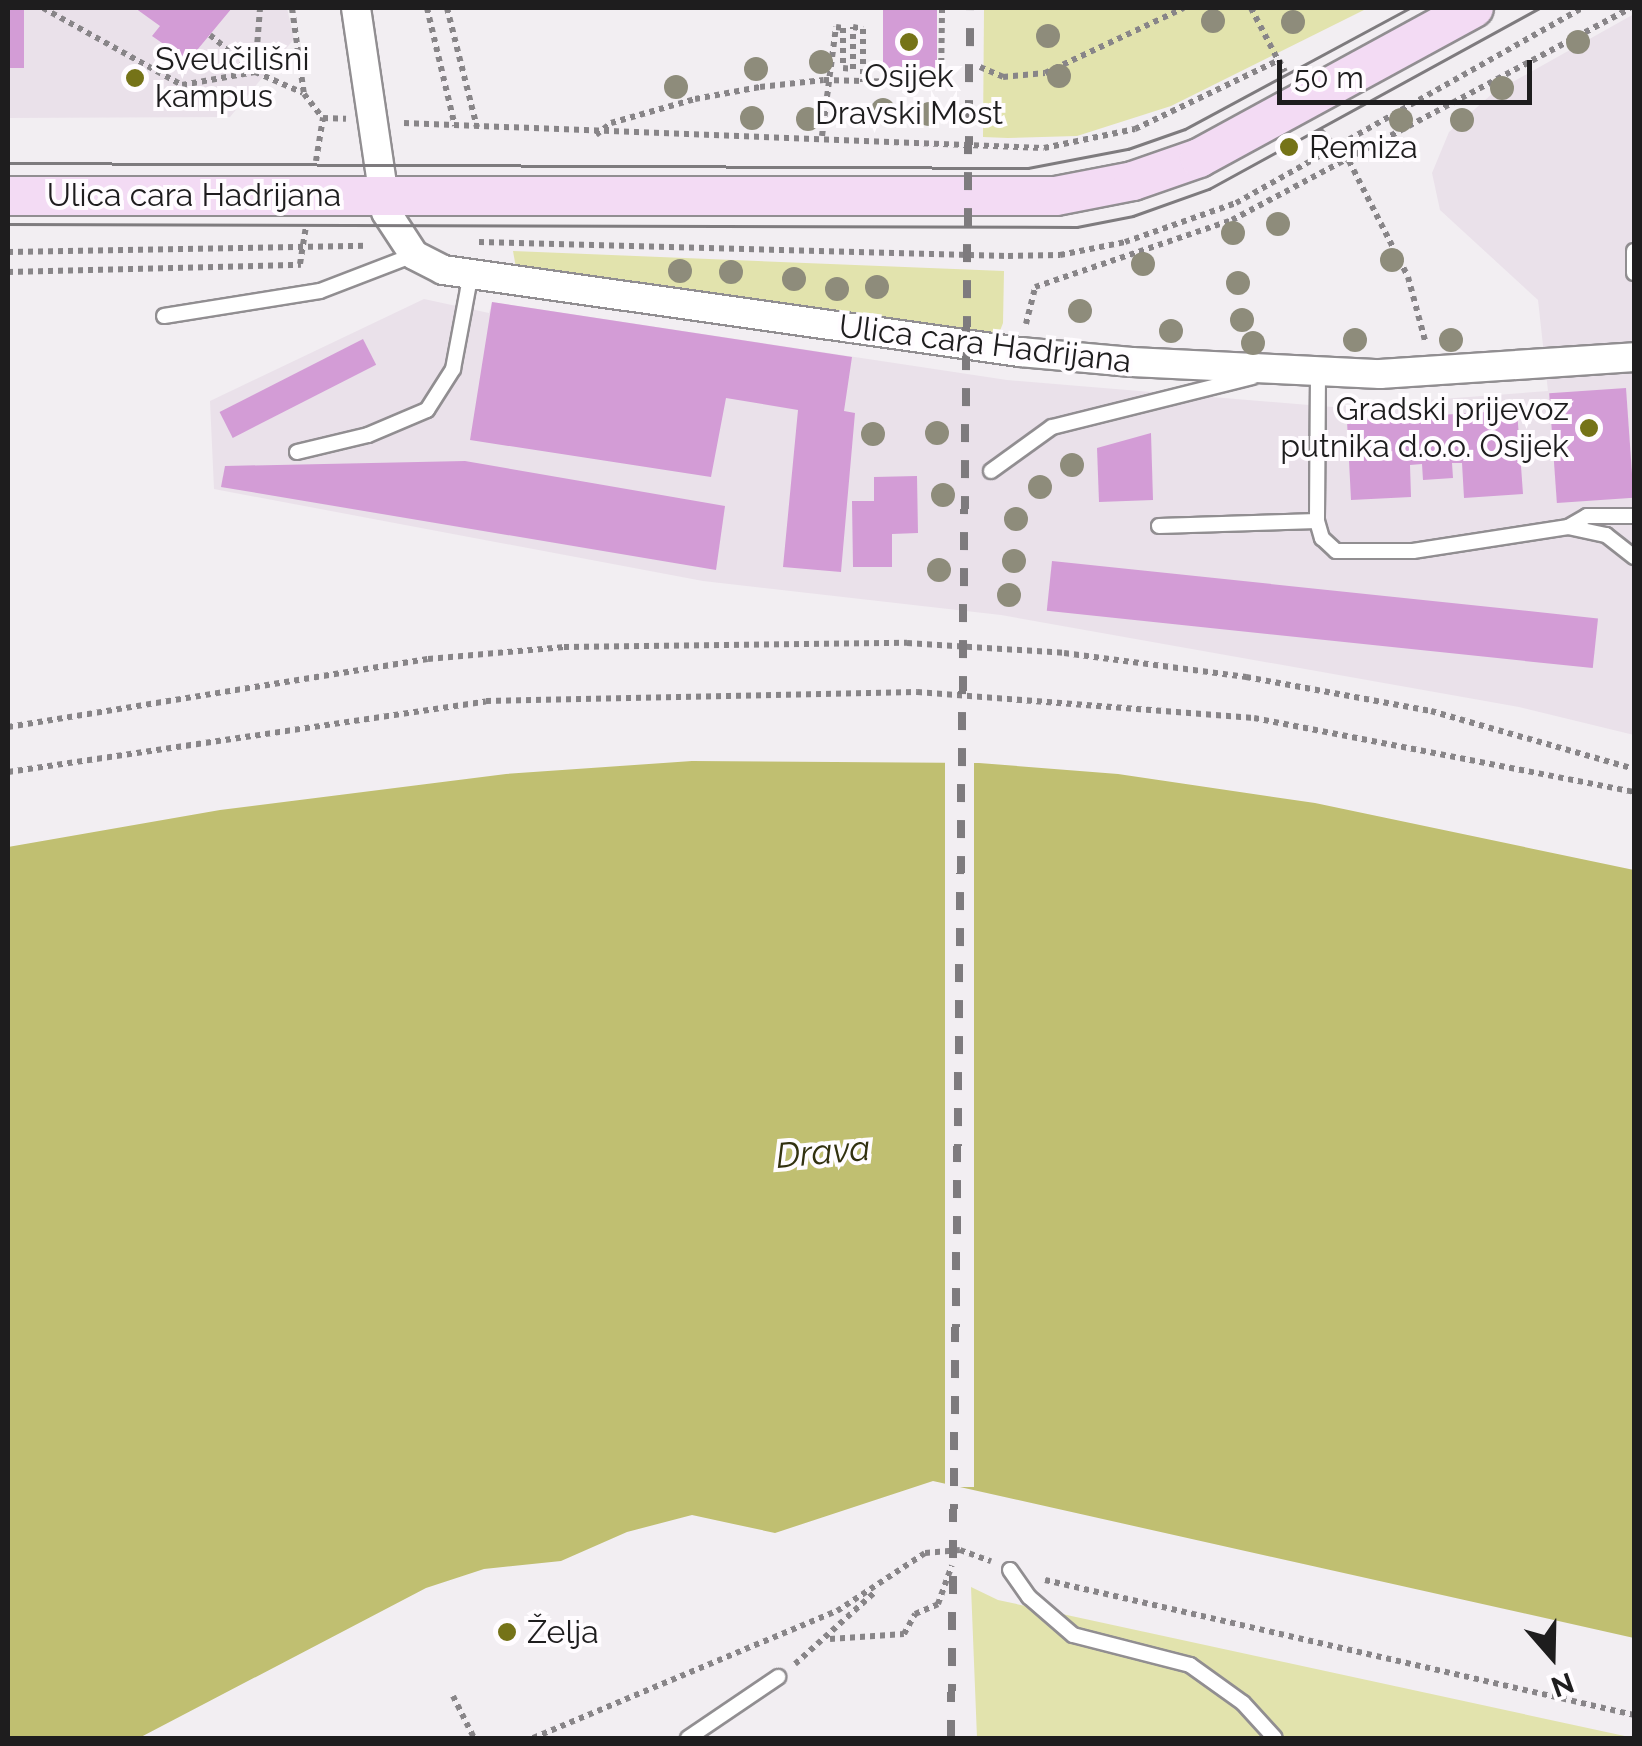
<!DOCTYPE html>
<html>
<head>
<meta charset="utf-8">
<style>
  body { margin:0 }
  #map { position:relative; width:1642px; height:1746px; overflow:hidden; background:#f2eef2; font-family:Raleway,sans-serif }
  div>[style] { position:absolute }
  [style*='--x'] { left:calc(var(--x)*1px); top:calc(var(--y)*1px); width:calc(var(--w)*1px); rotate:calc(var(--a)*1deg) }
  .built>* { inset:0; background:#eae1ea }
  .green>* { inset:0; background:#e2e3ad }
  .water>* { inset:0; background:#c0bf71 }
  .pier>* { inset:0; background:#f2eef2; transform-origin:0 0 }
  .building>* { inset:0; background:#d39cd6; transform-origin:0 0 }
  .path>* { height:6px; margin-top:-3px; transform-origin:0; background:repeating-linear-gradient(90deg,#888588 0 5px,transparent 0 10px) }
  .roads { filter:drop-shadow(2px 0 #918e91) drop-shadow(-2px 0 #918e91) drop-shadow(0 2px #918e91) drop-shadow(0 -2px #918e91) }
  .service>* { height:14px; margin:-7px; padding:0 7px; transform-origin:7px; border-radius:7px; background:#fff }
  .minor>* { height:28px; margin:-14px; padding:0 14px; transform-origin:14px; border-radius:14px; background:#fff }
  .secondary>* { height:38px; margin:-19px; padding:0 19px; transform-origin:19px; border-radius:19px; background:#f3dbf4 }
  .tram>* { height:2.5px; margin:-1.25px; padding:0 1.25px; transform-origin:1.25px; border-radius:1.25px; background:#7e7b7e }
  .rail>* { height:8px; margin-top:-4px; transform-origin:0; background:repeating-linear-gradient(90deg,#7e7b7e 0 18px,transparent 0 36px) }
  .trees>* { width:24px; height:24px; margin:-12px; border-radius:50%; background:#8e8c7b }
  .dots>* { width:28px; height:28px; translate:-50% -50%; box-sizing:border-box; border:5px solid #fffcff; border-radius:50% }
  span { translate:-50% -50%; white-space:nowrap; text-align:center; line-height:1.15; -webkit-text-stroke:8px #fffcff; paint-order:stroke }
  .poi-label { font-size:32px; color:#1e1d1e }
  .left { translate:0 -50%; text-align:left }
  .right { translate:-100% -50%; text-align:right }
  .street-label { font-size:32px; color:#1e1d1e }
  .water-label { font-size:35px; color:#32310f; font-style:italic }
  .frame { position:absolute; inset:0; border:10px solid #1e1d1e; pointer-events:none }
  .north { position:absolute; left:1502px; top:1606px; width:100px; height:100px; -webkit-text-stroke:8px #fffcff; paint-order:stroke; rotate:160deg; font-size:28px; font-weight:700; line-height:40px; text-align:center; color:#1e1d1e }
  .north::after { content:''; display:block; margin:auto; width:35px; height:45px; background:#1e1d1e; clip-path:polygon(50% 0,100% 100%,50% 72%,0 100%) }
  .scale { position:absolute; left:1277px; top:60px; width:255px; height:45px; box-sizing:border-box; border:5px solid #1e1d1e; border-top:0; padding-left:12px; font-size:30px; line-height:35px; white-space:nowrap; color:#1e1d1e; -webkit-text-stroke:8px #fffcff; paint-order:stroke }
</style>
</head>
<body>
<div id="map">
  <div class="built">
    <i style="clip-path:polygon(8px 8px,287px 8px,294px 39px,230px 117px,8px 118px)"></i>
    <i style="clip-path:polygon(1634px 14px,1634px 735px,1519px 707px,1001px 615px,703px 581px,214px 489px,210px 401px,424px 299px,489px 313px,492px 302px,1007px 380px,1333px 407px,1548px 391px,1538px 300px,1440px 210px,1432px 173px,1449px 132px,1493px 93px)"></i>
  </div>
  <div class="green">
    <i style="clip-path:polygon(984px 8px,1368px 8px,1171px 106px,1077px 136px,1008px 138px,983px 137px)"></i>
    <i style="clip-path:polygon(513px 251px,1004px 271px,1003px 323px,998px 336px,516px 268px)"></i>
    <i style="clip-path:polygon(971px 1587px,998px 1600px,1634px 1738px,977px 1738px)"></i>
  </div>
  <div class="water">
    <i style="clip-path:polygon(692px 761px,979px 763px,1118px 774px,1315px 803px,1634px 870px,1634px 1638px,933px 1481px,775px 1533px,692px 1515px,627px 1532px,561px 1561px,484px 1569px,426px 1588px,139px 1738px,8px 1738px,8px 847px,220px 810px,506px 774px)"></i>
  </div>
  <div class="pier">
    <i style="left:945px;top:758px;width:29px;height:729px"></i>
  </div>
  <div class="building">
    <i style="left:8px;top:8px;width:16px;height:60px"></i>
    <i style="clip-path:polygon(135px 8px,232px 8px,188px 61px,152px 36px,160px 26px)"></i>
    <i style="left:883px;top:8px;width:54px;height:68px"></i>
    <i style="clip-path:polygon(492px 302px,852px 357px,844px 411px,855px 413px,841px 572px,783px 567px,798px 410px,726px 398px,711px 477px,470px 440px)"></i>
    <i style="left:363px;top:339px;width:29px;height:161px;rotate:63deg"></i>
    <i style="left:1626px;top:388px;width:110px;height:77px;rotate:86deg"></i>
    <i style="clip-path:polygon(1517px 410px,1523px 494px,1464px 498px,1462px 463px,1452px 463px,1453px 478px,1423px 480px,1422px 464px,1410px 465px,1411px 497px,1351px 500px,1347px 421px)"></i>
    <i style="clip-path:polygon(1151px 433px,1153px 500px,1099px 502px,1097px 448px)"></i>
    <i style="clip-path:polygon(465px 461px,725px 506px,716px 570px,221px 487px,225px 466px)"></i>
    <i style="clip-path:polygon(917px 476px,918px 533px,892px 534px,892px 567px,853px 567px,852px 501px,874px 501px,874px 477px)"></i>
    <i style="left:1052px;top:561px;width:549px;height:50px;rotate:6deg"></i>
  </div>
  <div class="path">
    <i style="--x:43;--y:8;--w:159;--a:29"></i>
    <i style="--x:182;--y:85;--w:74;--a:-10.1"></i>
    <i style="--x:255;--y:72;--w:64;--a:-85.5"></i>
    <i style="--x:292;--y:8;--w:87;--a:82.1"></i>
    <i style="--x:304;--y:94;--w:31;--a:52"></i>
    <i style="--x:427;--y:8;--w:121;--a:76.7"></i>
    <i style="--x:447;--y:8;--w:123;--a:75.9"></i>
    <i style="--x:1251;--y:8;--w:59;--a:62.6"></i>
    <i style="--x:210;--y:35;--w:58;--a:39.4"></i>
    <i style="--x:255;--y:72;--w:52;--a:23.6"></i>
    <i style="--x:980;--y:67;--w:25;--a:23"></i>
    <i style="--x:1003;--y:77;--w:42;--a:-5.4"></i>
    <i style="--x:1045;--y:73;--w:153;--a:-25.1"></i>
    <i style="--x:404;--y:123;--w:640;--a:2.24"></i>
    <i style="--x:1044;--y:148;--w:93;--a:-11.8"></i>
    <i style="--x:1135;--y:129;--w:160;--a:-25.6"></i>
    <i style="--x:1279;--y:60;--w:13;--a:63"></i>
    <i style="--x:1320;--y:130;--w:42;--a:46.9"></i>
    <i style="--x:1349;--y:161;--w:130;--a:63"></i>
    <i style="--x:1408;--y:277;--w:69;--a:75"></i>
    <i style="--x:596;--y:135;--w:19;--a:-39"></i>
    <i style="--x:611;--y:123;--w:87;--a:-15.9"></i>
    <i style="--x:695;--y:99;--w:66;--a:-10.5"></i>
    <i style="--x:760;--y:87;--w:64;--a:-6.2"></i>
    <i style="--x:824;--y:80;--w:117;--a:1.5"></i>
    <i style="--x:941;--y:83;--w:75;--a:-89.2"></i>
    <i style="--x:822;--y:136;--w:110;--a:-82.7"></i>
    <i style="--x:836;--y:27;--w:7;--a:8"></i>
    <i style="--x:843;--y:28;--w:40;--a:90"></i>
    <i style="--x:843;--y:68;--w:10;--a:6"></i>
    <i style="--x:853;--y:69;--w:42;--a:-90"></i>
    <i style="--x:853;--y:27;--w:10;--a:11"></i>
    <i style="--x:863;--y:29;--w:53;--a:90"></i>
    <i style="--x:316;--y:161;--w:44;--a:-80.8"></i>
    <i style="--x:323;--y:118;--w:23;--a:2"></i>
    <i style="--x:479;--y:242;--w:529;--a:1.52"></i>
    <i style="--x:1008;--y:256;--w:52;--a:-1.1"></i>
    <i style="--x:1060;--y:255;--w:66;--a:-11.3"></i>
    <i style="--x:1125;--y:242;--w:118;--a:-19.4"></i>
    <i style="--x:1236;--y:203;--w:397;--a:-29.4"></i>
    <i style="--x:8;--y:252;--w:358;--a:-1"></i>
    <i style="--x:300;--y:264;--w:36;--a:-81"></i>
    <i style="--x:8;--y:272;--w:293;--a:-1.4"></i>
    <i style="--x:1026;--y:324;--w:38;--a:-76"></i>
    <i style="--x:1035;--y:287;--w:208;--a:-18.8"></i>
    <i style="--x:1232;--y:220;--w:451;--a:-28"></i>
    <i style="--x:8;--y:727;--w:425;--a:-9.2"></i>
    <i style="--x:428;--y:659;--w:137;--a:-5"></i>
    <i style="--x:564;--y:647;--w:343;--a:-0.7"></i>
    <i style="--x:907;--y:643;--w:157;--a:3.6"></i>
    <i style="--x:1064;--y:653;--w:184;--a:7.5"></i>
    <i style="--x:1246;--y:677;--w:188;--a:10.4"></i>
    <i style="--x:1431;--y:711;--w:211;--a:15.9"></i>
    <i style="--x:8;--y:772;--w:483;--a:-8.4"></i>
    <i style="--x:486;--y:701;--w:431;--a:-1.2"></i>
    <i style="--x:917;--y:692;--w:338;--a:4.4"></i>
    <i style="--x:1254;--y:718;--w:387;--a:11"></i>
    <i style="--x:1045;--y:1580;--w:604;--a:12.91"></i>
    <i style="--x:830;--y:1639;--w:74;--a:-3.9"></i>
    <i style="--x:904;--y:1634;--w:23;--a:-61"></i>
    <i style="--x:915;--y:1614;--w:25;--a:-23"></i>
    <i style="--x:938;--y:1604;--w:41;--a:-70.3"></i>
    <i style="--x:795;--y:1664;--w:108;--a:-42"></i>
    <i style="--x:453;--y:1696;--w:47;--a:63.4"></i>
    <i style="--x:533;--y:1738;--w:329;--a:-22.7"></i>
    <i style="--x:837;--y:1611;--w:105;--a:-33.4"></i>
    <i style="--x:925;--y:1553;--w:35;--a:-5"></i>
    <i style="--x:960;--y:1550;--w:33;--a:20"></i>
  </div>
  <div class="roads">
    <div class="service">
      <i style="--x:1634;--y:251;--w:22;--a:90"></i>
      <i style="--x:164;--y:316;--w:158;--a:-9.1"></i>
      <i style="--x:320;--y:291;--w:101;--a:-21"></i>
      <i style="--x:1318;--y:374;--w:147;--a:90.4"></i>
      <i style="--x:1317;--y:521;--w:18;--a:74"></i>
      <i style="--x:1322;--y:538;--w:19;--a:43"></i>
      <i style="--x:1336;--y:551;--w:77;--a:0"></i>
      <i style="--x:1413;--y:551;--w:157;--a:-8.8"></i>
      <i style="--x:297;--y:452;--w:73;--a:-13.5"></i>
      <i style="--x:368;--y:435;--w:64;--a:-23"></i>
      <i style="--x:427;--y:410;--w:49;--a:-57.6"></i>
      <i style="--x:453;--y:369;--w:98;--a:-79.4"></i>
      <i style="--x:991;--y:471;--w:75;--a:-35.8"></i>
      <i style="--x:1052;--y:427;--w:206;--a:-14"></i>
      <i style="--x:1634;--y:516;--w:47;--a:180"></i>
      <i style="--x:1587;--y:516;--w:22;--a:150"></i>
      <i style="--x:1568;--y:527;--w:39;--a:12"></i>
      <i style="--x:1606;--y:535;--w:36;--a:38"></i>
      <i style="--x:1159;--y:526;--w:158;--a:-1.8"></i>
      <i style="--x:1010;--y:1570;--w:33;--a:55"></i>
      <i style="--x:1029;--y:1597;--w:58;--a:40.8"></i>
      <i style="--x:1073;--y:1635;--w:121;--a:14.4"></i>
      <i style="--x:1190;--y:1665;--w:65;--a:35.6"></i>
      <i style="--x:1243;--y:1703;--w:47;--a:47.6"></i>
      <i style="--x:688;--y:1738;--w:109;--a:-34.1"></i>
    </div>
    <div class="minor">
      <i style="--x:356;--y:8;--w:206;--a:81.6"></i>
      <i style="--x:386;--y:212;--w:51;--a:56.9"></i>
      <i style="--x:414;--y:255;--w:33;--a:27"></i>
      <i style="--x:443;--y:270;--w:583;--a:8.09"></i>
      <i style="--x:1020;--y:352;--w:112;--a:5.1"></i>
      <i style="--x:1132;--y:362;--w:248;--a:2.8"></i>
      <i style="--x:1380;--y:374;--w:255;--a:-3.8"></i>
    </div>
    <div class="secondary">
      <i style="--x:8;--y:196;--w:1048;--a:0"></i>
      <i style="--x:1056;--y:196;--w:78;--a:-11"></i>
      <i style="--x:1133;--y:181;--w:70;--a:-19.2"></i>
      <i style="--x:1199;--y:158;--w:313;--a:-28.6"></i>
    </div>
  </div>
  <div class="tram">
    <i style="--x:8;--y:163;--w:1020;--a:0.28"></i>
    <i style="--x:1028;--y:168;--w:102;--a:-10.8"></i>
    <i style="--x:1128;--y:149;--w:60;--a:-19.3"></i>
    <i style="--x:1185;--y:129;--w:255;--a:-28.3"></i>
    <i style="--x:8;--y:224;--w:1069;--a:0.16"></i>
    <i style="--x:1077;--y:227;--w:57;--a:-11.1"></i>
    <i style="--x:1133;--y:216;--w:81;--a:-19.6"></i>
    <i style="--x:1209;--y:189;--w:377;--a:-28.7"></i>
  </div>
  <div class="rail">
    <i style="--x:951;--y:1738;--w:1730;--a:-89.37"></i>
  </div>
  <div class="trees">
    <i style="left:1213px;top:21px"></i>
    <i style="left:1293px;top:22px"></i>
    <i style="left:1048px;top:36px"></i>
    <i style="left:1578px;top:42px"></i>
    <i style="left:821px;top:62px"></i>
    <i style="left:756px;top:69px"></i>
    <i style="left:1059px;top:76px"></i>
    <i style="left:676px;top:87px"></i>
    <i style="left:1502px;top:88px"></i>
    <i style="left:883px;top:110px"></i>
    <i style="left:929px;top:114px"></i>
    <i style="left:752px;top:118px"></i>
    <i style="left:808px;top:119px"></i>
    <i style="left:1401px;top:120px"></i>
    <i style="left:1462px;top:120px"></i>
    <i style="left:1278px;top:224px"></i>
    <i style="left:1233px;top:233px"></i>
    <i style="left:1392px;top:260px"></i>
    <i style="left:1143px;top:264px"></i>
    <i style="left:680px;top:271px"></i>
    <i style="left:731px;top:272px"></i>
    <i style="left:794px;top:279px"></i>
    <i style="left:1238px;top:283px"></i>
    <i style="left:877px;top:287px"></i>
    <i style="left:837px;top:289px"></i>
    <i style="left:1080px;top:311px"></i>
    <i style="left:1242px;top:320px"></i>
    <i style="left:1171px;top:331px"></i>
    <i style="left:1355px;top:340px"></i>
    <i style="left:1451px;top:340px"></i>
    <i style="left:1253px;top:343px"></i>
    <i style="left:937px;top:433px"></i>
    <i style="left:873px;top:434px"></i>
    <i style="left:1072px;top:465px"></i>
    <i style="left:1040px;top:487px"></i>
    <i style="left:943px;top:495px"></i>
    <i style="left:1016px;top:519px"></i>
    <i style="left:1014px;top:561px"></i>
    <i style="left:939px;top:570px"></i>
    <i style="left:1009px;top:595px"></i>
  </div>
  <div class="dots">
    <i style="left:909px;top:42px;background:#757318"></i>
    <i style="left:135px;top:78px;background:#757318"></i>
    <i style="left:1289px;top:147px;background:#757318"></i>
    <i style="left:1589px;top:428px;background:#757318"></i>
    <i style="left:507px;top:1632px;background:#757318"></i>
  </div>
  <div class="poi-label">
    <span class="left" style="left:155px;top:78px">Sveučilišni<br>kampus</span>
    <span style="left:909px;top:95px">Osijek<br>Dravski Most</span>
    <span class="left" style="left:1309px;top:147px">Remiza</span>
    <span class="right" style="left:1569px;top:428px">Gradski prijevoz<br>putnika d.o.o. Osijek</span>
    <span class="left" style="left:527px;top:1632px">Želja</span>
  </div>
  <div class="street-label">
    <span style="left:194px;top:195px">Ulica cara Hadrijana</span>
    <span style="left:985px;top:344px;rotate:7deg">Ulica cara Hadrijana</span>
  </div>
  <div class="water-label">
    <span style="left:823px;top:1152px;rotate:-5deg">Drava</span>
  </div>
  <div class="frame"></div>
  <div class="north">N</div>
  <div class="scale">50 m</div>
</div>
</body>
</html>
